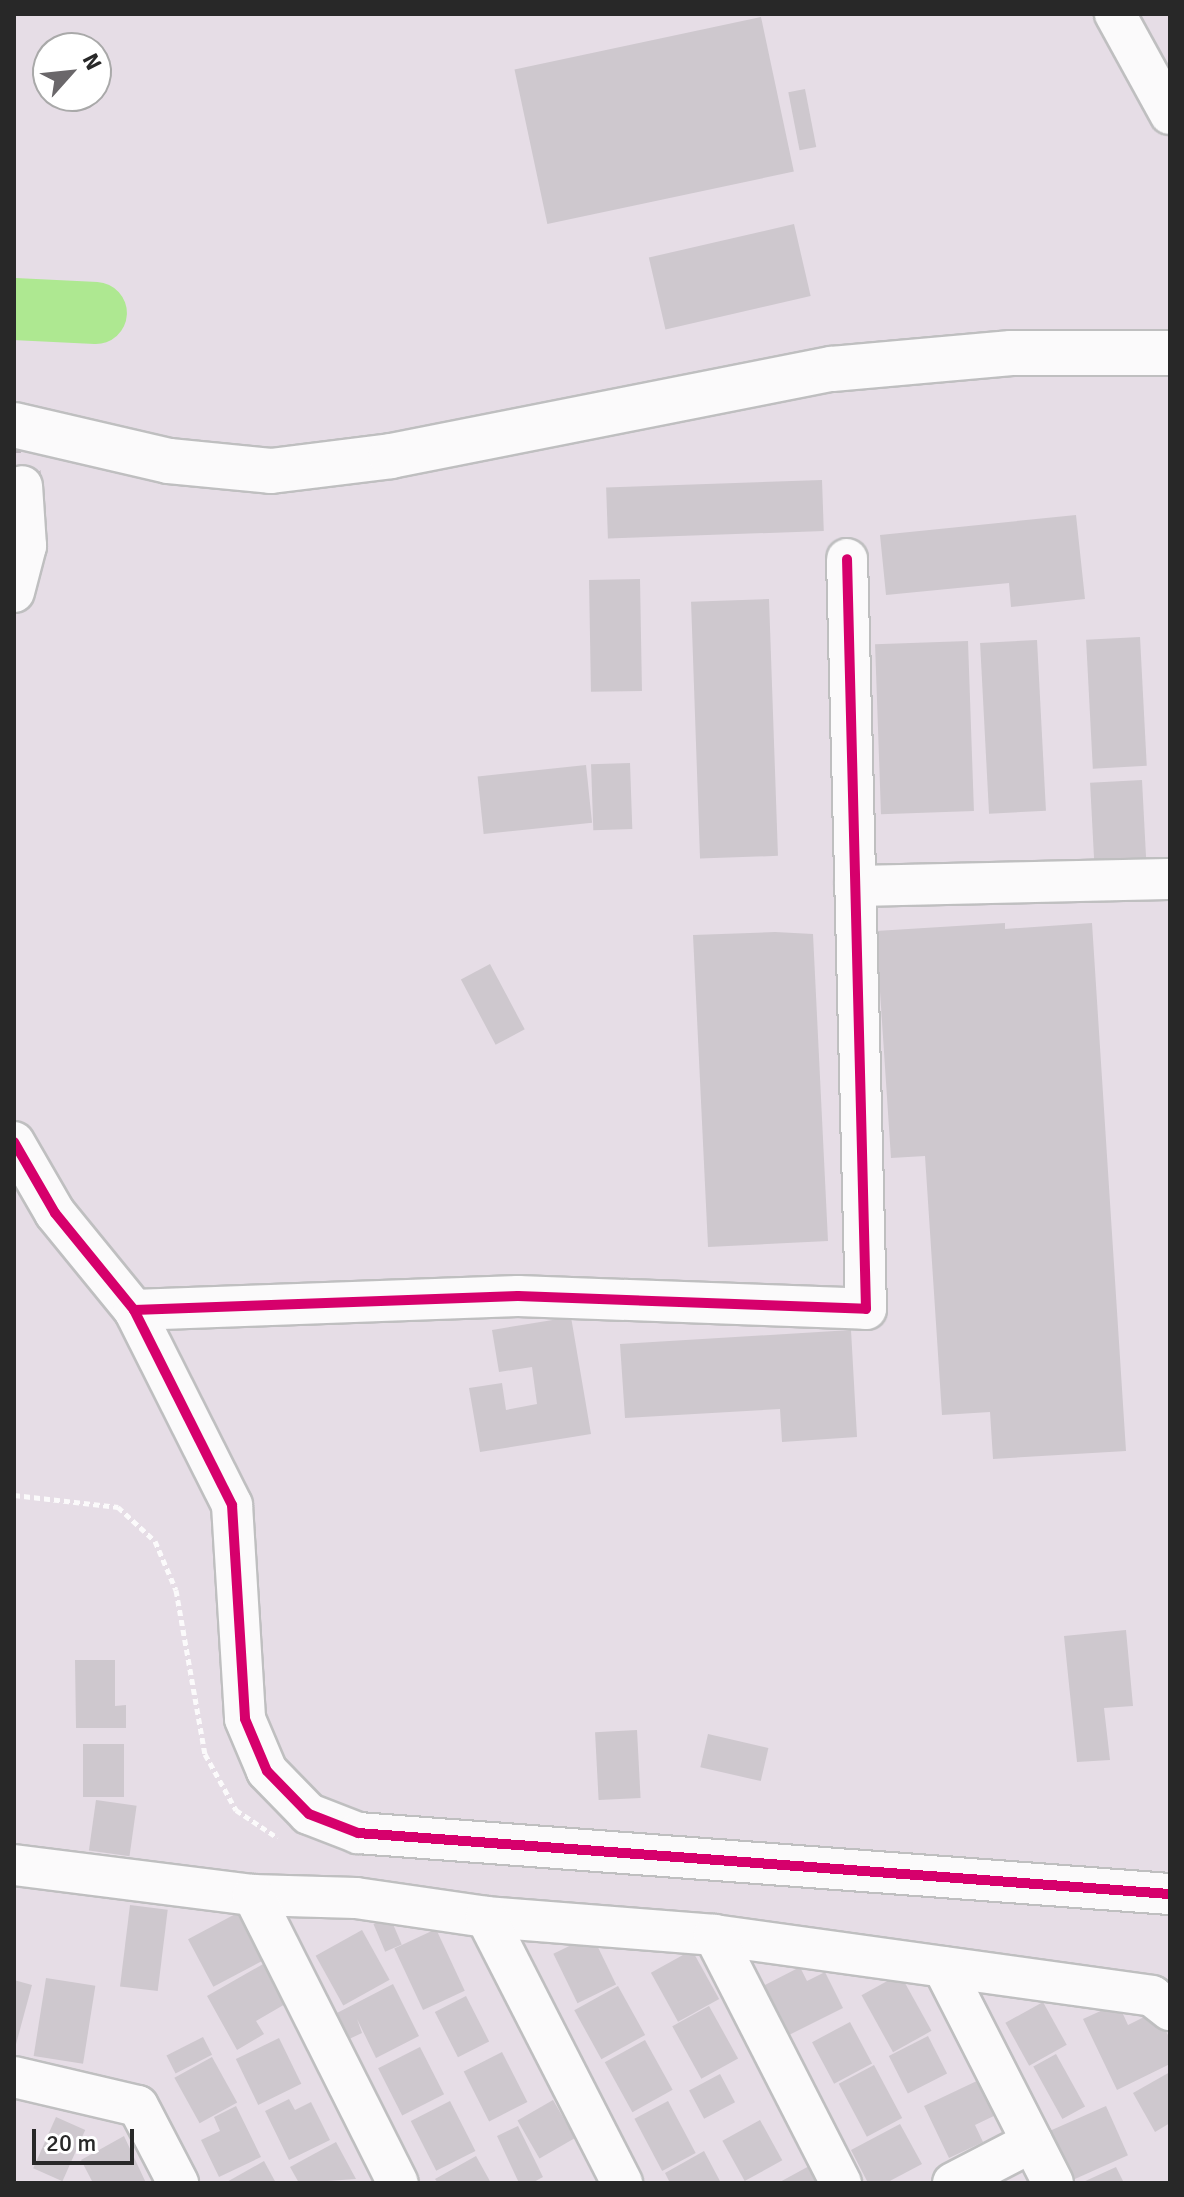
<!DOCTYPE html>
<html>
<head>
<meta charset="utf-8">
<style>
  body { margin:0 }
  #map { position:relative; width:1184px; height:2197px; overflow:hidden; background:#e6dde6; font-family:Signika,sans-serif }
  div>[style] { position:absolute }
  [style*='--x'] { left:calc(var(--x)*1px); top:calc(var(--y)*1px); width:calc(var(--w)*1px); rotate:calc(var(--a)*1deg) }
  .river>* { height:62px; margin:-31px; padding:0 31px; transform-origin:31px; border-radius:31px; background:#aee891 }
  .building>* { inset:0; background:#cec8ce; transform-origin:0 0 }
  .minor-tunnel>* { height:40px; margin-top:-20px; transform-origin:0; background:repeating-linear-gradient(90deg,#c0b9c0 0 40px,transparent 0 60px) }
  .path>* { height:5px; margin-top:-2.5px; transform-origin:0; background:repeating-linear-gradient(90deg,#fbfafb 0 6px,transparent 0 10px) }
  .roads { filter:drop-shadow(2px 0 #bfbfc0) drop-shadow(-2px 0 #bfbfc0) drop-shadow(0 2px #bfbfc0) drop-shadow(0 -2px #bfbfc0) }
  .minor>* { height:40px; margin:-20px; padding:0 20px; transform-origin:20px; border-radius:20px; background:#fbfafb }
  .tertiary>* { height:44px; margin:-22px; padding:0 22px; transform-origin:22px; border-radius:22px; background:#fbfafb }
  .cycleway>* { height:10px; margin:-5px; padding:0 5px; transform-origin:5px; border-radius:5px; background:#d6006c }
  span { translate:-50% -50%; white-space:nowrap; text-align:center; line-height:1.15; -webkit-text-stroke:6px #fff; paint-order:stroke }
  .frame { position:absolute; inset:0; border:16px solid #282828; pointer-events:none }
  .north { position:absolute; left:32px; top:32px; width:80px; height:80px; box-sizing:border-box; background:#fff; border:2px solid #a9a9a9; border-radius:50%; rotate:63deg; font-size:22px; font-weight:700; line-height:32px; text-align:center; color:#282828 }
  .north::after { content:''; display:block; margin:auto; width:28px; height:36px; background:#6a676a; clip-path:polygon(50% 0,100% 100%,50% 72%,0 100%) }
  .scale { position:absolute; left:32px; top:2129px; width:102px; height:36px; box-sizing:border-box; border:4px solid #282828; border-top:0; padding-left:10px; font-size:24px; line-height:28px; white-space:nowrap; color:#282828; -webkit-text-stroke:6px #fff; paint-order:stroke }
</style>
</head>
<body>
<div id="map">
  <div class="river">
    <i style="--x:14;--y:309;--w:82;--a:2.8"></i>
  </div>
  <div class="building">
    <i style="left:761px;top:17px;width:158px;height:252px;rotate:78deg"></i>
    <i style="left:805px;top:89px;width:59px;height:17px;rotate:79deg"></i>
    <i style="left:794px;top:224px;width:74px;height:149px;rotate:77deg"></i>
    <i style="left:822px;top:480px;width:51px;height:216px;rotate:88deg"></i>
    <i style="clip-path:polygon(1076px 515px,1085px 599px,1011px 607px,1009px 583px,886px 595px,880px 535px)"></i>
    <i style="left:640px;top:579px;width:112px;height:51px;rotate:89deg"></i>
    <i style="left:769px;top:599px;width:257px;height:78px;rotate:88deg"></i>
    <i style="left:1140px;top:637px;width:129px;height:54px;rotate:87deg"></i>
    <i style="left:1037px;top:640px;width:171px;height:57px;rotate:87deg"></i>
    <i style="left:968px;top:641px;width:170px;height:93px;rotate:88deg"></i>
    <i style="left:630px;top:763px;width:66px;height:39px;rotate:88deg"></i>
    <i style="left:586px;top:765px;width:58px;height:109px;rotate:84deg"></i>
    <i style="left:1142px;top:780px;width:78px;height:52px;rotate:87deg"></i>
    <i style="clip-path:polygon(1005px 923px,1005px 929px,1092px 923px,1126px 1451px,993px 1459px,990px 1412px,942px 1415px,925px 1156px,891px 1158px,876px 931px)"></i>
    <i style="clip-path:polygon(775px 932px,813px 934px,828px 1241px,708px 1247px,693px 935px)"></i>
    <i style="left:490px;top:964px;width:74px;height:33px;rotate:62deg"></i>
    <i style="clip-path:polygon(571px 1317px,591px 1434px,480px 1452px,469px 1388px,502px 1383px,506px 1410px,537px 1404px,532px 1367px,499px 1372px,492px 1330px)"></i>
    <i style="clip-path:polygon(851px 1330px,857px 1437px,782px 1442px,780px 1409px,625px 1418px,620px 1344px)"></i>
    <i style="clip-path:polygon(1126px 1630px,1133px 1706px,1104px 1708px,1110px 1760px,1077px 1762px,1064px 1636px)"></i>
    <i style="clip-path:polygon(75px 1660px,115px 1660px,115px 1706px,126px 1705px,126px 1728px,76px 1728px)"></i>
    <i style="left:637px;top:1730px;width:68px;height:42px;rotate:87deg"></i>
    <i style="left:708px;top:1734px;width:62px;height:34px;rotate:13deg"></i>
    <i style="left:83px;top:1744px;width:41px;height:53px"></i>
    <i style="left:96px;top:1800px;width:41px;height:51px;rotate:8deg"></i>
    <i style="left:130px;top:1905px;width:38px;height:82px;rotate:7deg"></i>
    <i style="left:241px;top:1911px;width:54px;height:60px;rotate:62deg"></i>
    <i style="left:390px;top:1917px;width:30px;height:18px;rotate:67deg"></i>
    <i style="left:436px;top:1929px;width:68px;height:46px;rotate:65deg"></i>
    <i style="left:362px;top:1930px;width:57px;height:53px;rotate:61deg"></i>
    <i style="left:592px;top:1935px;width:55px;height:43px;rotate:64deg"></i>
    <i style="left:692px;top:1950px;width:56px;height:47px;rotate:61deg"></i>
    <i style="clip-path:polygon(265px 1963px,287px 2003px,256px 2021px,264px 2034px,237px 2050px,207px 1996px)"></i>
    <i style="clip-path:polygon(800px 1967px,807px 1981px,825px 1972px,843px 2008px,781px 2039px,757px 1989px)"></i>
    <i style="left:900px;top:1974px;width:65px;height:44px;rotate:61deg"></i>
    <i style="left:46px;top:1978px;width:50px;height:79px;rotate:9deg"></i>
    <i style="clip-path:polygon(14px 1980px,32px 1985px,15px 2048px,14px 2047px)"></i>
    <i style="clip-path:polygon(393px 1984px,419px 2036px,376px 2058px,357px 2019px,362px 2033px,347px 2040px,335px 2014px)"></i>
    <i style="left:618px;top:1986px;width:56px;height:50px;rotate:61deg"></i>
    <i style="left:466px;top:1996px;width:51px;height:35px;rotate:63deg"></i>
    <i style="left:1043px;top:2002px;width:49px;height:43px;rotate:61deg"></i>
    <i style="clip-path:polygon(1118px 2003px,1128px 2025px,1156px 2011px,1170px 2039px,1170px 2064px,1117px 2090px,1083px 2019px)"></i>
    <i style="left:709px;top:2006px;width:60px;height:42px;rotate:61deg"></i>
    <i style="left:850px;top:2022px;width:47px;height:43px;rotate:62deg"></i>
    <i style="left:928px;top:2036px;width:42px;height:44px;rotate:63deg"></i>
    <i style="left:203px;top:2037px;width:20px;height:41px;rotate:63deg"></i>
    <i style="left:279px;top:2038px;width:51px;height:48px;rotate:64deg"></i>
    <i style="left:645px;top:2040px;width:57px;height:46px;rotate:61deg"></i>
    <i style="left:420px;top:2047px;width:53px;height:47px;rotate:63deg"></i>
    <i style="left:502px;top:2052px;width:56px;height:43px;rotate:63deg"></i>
    <i style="left:1056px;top:2054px;width:60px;height:26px;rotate:61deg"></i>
    <i style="left:212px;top:2057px;width:52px;height:43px;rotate:61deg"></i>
    <i style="left:874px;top:2065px;width:60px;height:40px;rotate:62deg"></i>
    <i style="clip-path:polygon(1170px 2072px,1170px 2123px,1155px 2132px,1133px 2093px)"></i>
    <i style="left:720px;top:2074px;width:32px;height:35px;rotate:62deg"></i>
    <i style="clip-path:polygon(981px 2079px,998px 2114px,975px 2125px,983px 2142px,949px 2158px,924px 2106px)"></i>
    <i style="clip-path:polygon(289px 2099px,295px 2110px,311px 2102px,330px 2140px,289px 2160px,265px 2111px)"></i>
    <i style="left:553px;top:2100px;width:44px;height:41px;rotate:60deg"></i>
    <i style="left:450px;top:2101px;width:56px;height:44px;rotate:63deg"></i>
    <i style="left:668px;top:2101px;width:59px;height:38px;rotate:62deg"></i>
    <i style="clip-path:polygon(236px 2106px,261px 2157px,219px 2177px,201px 2140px,220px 2131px,214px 2117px)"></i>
    <i style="left:1106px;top:2106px;width:54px;height:63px;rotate:66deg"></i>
    <i style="left:56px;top:2117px;width:32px;height:56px;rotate:24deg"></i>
    <i style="left:760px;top:2120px;width:46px;height:43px;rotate:61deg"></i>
    <i style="clip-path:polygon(900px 2124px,922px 2164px,886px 2183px,868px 2183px,851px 2150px)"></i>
    <i style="clip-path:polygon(518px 2126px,543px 2177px,532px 2183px,519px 2183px,497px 2136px)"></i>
    <i style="clip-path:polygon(124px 2136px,146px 2183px,93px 2183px,81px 2160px)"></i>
    <i style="clip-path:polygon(336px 2142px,356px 2179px,299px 2183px,290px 2167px)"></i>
    <i style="clip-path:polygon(704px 2151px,721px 2183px,670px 2183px,665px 2173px)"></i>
    <i style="clip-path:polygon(476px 2156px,491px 2183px,438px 2183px,435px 2179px)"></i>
    <i style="clip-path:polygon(264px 2161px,276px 2183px,225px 2183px)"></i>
    <i style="clip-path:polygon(811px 2165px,821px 2183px,778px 2183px)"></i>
    <i style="clip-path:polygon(1116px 2167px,1124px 2183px,1081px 2183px)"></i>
  </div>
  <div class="minor-tunnel">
    <i style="--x:14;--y:413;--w:73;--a:83.7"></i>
  </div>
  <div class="path">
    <i style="--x:14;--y:1495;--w:105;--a:6.6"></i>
    <i style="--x:118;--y:1507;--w:50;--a:42.6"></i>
    <i style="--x:155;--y:1541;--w:53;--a:66.8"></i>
    <i style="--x:176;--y:1590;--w:167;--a:80"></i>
    <i style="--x:205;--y:1754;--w:64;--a:61"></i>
    <i style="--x:236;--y:1810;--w:50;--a:33.7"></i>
  </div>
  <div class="roads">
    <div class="minor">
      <i style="--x:1115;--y:14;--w:114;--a:61.2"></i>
      <i style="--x:14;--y:592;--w:48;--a:-75.4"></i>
      <i style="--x:26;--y:546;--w:60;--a:-93.8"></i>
      <i style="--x:855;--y:886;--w:315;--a:-1.3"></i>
      <i style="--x:14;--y:1142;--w:82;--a:60"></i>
      <i style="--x:55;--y:1213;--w:125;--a:50.8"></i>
      <i style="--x:134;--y:1310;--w:218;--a:63.3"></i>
      <i style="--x:232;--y:1505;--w:214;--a:86.5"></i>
      <i style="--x:245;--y:1719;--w:56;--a:67.1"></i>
      <i style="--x:267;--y:1771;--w:60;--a:45.7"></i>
      <i style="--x:309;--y:1814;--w:53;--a:21.2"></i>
      <i style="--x:358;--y:1833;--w:814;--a:4.3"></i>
      <i style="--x:134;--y:1310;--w:384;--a:-2.1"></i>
      <i style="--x:518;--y:1296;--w:348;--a:2.1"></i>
      <i style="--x:866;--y:1309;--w:750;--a:-91.45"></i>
      <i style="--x:14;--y:1865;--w:241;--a:7.2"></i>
      <i style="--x:253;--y:1895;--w:103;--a:1.7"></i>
      <i style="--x:356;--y:1898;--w:131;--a:8.3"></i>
      <i style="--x:486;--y:1917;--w:229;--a:4.5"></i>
      <i style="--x:714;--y:1935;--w:442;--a:7.9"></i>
      <i style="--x:1152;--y:1996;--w:23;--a:38"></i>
      <i style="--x:253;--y:1895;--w:322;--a:63.3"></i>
      <i style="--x:486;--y:1917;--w:299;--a:62.9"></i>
      <i style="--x:714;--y:1935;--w:279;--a:62.9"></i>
      <i style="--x:943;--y:1967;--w:242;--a:63"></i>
      <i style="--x:14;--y:2077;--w:127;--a:13.2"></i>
      <i style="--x:138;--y:2106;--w:87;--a:62.5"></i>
      <i style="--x:953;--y:2183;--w:89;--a:-27.4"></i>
    </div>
    <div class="tertiary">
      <i style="--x:14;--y:425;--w:159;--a:13.1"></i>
      <i style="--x:169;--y:461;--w:102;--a:5.6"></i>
      <i style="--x:271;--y:471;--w:121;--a:-7.1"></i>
      <i style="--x:391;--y:456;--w:449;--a:-11.2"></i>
      <i style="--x:832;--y:369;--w:180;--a:-5.1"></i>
      <i style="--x:1011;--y:353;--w:159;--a:0"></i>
    </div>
  </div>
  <div class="cycleway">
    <i style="--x:14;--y:1142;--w:82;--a:60"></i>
    <i style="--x:55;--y:1213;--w:125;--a:50.8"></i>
    <i style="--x:134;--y:1310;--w:218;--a:63.3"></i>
    <i style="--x:232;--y:1505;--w:214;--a:86.5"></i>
    <i style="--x:245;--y:1719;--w:56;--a:67.1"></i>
    <i style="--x:267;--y:1771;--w:60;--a:45.7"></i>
    <i style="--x:309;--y:1814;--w:53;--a:21.2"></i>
    <i style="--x:358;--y:1833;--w:814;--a:4.3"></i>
    <i style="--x:134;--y:1310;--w:384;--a:-2.1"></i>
    <i style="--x:518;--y:1296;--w:348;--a:2.1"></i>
    <i style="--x:866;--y:1309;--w:750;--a:-91.45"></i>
  </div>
  <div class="frame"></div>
  <div class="north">N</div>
  <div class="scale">20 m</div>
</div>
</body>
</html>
